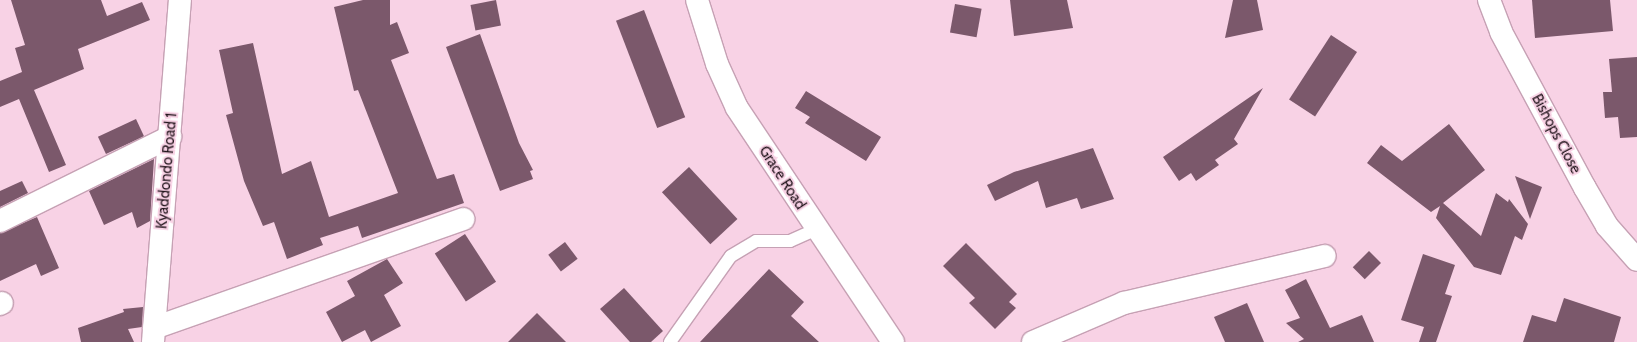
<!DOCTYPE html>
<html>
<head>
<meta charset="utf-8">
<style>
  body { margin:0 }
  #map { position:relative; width:1637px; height:342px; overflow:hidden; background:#f8d2e5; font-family:Cabin,sans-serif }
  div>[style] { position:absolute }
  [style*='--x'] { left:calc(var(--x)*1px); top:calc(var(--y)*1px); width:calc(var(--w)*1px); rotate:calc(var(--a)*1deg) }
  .building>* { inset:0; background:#7b586b; transform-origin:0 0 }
  .roads { filter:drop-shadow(1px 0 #c6a1b4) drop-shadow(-1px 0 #c6a1b4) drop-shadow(0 1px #c6a1b4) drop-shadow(0 -1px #c6a1b4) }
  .lane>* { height:12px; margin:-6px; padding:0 6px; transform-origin:6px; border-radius:6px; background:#fff }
  .street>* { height:22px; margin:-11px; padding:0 11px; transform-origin:11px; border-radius:11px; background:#fff }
  .secondary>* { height:22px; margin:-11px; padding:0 11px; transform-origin:11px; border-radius:11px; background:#fff }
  span { translate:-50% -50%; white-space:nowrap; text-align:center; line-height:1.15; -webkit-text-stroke:4px #f8d2e5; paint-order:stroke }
  .street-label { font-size:15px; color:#20131a }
</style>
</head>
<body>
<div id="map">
  <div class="building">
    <i style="clip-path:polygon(11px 0,101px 0,107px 16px,142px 2px,150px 20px,78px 49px,84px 69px,34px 90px,66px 165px,49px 172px,19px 99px,0 107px,0 81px,22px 72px,15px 48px,25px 45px)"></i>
    <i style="clip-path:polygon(363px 0,390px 0,390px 25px,397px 22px,409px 53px,391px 60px,437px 179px,454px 174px,464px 203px,362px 238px,358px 226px,320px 238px,323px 245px,287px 259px,274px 222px,263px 226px,244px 181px,226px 115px,233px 113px,219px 50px,253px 43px,282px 174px,311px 161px,329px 217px,398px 193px,358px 90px,354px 91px,334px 7px)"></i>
    <i style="left:496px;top:0;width:26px;height:26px;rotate:79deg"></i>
    <i style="clip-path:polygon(1010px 0,1067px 0,1073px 28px,1014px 36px)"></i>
    <i style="clip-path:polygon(1233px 0,1257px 0,1263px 30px,1225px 38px)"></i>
    <i style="clip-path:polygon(1532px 0,1610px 0,1613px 31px,1535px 38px)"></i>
    <i style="left:955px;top:4px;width:27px;height:29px;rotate:10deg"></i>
    <i style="left:644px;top:10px;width:115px;height:30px;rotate:69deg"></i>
    <i style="clip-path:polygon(480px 34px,519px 143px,533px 170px,530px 171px,533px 179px,500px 191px,446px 47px)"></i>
    <i style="left:1331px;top:35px;width:31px;height:77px;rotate:33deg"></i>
    <i style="clip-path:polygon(1637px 57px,1637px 137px,1620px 138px,1618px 117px,1605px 118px,1603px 92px,1612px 92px,1609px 59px)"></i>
    <i style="clip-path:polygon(1263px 88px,1234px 139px,1238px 144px,1215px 160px,1219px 165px,1196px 181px,1191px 173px,1179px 181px,1163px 157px)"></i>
    <i style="clip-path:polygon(806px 91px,881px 137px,866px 161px,805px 123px,810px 117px,795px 108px)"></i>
    <i style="left:136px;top:119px;width:19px;height:42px;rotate:65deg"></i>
    <i style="clip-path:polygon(1449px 124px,1485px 170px,1443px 203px,1481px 236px,1496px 193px,1508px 202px,1509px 199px,1528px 224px,1522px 240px,1515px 236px,1501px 275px,1474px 267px,1436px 218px,1440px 206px,1431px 212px,1367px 163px,1381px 145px,1402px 161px)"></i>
    <i style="clip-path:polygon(1093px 148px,1114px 199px,1081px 209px,1077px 198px,1046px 208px,1038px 181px,995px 201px,987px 185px,1014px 172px)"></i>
    <i style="clip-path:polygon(154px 159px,150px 221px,137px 228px,132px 212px,104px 225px,89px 191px)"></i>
    <i style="left:689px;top:167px;width:71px;height:37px;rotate:47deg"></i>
    <i style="clip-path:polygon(1515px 176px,1542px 187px,1530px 219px)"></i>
    <i style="clip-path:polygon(22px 181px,28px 193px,0 207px,0 191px)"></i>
    <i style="clip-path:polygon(37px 217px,59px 268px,41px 276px,36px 264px,0 281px,0 233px)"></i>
    <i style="left:465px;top:234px;width:57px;height:36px;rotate:57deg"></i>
    <i style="left:565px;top:242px;width:21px;height:21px;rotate:53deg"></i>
    <i style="clip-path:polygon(966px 243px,1017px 294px,1009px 302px,1016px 308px,995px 329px,969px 303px,975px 298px,943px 266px)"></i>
    <i style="left:1369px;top:251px;width:17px;height:23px;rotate:45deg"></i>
    <i style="clip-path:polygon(1423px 254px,1455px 265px,1445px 294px,1452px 296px,1436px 342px,1419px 342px,1424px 327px,1401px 320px)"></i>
    <i style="clip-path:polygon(387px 259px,403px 283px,384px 295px,401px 326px,371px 342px,365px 330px,342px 342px,326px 312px,355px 296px,347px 281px)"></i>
    <i style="clip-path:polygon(769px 269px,804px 302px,791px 316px,819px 342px,700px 342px)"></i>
    <i style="clip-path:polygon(1306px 279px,1330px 328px,1362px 315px,1374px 342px,1298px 342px,1304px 339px,1286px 323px,1300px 318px,1285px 290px)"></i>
    <i style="clip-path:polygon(624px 288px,663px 331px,651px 342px,630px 342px,600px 309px)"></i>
    <i style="clip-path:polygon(1564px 298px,1621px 317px,1614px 342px,1523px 342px,1532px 315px,1556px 322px)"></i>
    <i style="clip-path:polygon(1247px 303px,1264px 342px,1225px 342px,1214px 317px)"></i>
    <i style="clip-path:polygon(143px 307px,142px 327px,128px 329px,134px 342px,81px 342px,78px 328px,124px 312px,123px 309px)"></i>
    <i style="clip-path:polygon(537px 313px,566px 342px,508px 342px)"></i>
  </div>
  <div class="roads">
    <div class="lane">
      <i style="--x:670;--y:342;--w:105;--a:-54.7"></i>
      <i style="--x:731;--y:256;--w:29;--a:-31"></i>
      <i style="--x:756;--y:241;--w:34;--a:0"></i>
      <i style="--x:790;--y:241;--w:30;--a:-24"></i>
    </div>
    <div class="street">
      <i style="--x:697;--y:0;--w:67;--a:72.6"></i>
      <i style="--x:717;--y:64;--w:48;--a:65.6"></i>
      <i style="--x:737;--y:108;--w:281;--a:56.3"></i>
      <i style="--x:1489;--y:0;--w:34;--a:69"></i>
      <i style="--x:1501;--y:32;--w:177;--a:61.7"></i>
      <i style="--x:1585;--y:188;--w:44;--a:59.9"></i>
      <i style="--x:1607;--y:226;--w:45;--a:48.6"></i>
      <i style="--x:0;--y:221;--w:190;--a:-26.3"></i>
      <i style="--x:0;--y:304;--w:2;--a:-27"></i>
      <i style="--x:154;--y:328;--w:328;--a:-19.4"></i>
      <i style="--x:1033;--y:342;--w:99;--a:-23.2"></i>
      <i style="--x:1124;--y:303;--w:206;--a:-13.2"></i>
    </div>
    <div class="secondary">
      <i style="--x:153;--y:342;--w:343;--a:-85.5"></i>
    </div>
  </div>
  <div class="street-label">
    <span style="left:1556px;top:134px;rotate:62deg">Bishops Close</span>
    <span style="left:167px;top:171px;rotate:-85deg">Kyaddondo Road 1</span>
    <span style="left:782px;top:178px;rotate:57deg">Grace Road</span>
  </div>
</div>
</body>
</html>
